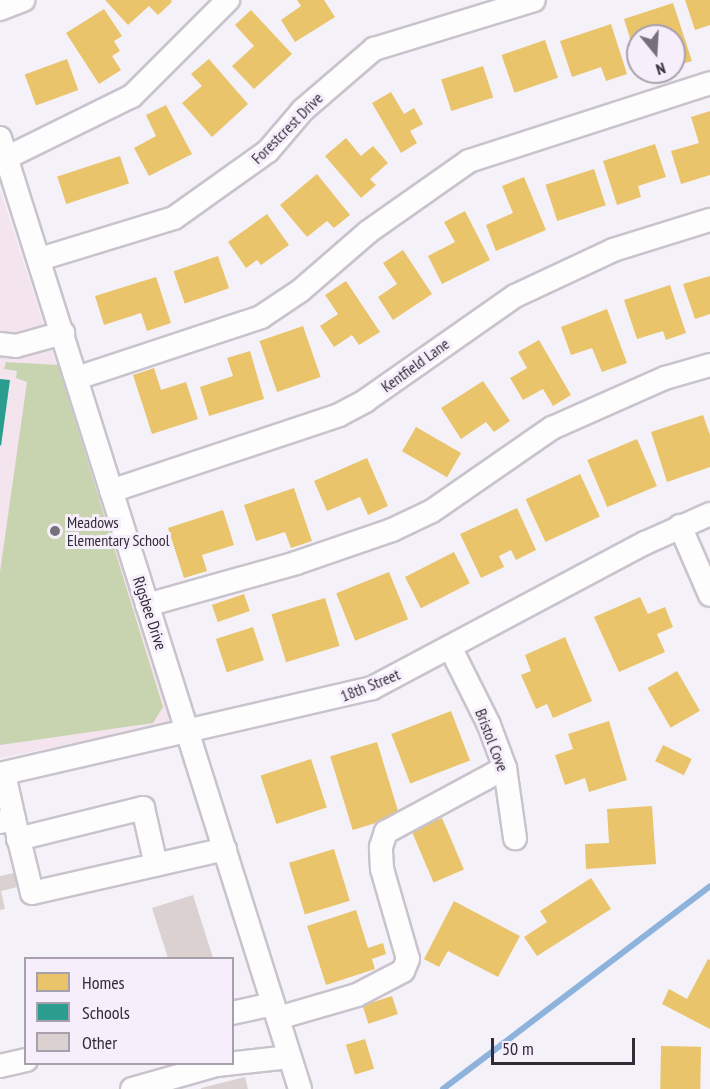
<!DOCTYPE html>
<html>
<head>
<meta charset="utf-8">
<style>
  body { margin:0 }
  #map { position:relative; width:710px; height:1089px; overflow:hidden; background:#f5f1f8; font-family:"PT Sans Narrow",sans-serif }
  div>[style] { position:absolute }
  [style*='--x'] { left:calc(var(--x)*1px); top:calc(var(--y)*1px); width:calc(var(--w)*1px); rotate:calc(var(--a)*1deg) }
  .education>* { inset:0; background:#f3e4ed }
  .forest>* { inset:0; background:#c7d4af }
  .homes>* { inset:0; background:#e9c46a; transform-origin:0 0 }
  .schools>* { inset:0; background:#2a9d8f }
  .stream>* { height:6px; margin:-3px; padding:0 3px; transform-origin:3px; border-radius:3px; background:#8db2db }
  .building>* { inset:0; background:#dad1d0 }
  .roads { filter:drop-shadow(2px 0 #c8c3cc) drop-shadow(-2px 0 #c8c3cc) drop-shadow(0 2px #c8c3cc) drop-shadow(0 -2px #c8c3cc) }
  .minor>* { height:22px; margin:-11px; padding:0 11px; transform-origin:11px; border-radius:11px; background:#fefdfe }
  .dots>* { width:16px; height:16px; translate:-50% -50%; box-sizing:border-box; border:3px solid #f6eefb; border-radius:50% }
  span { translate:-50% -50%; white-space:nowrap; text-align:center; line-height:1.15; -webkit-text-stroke:6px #f6eefb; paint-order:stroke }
  .street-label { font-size:16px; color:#322b37 }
  .poi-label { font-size:16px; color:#322b37 }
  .left { translate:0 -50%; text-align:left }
  .legend { position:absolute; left:24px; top:957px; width:210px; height:108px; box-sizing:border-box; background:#f6eefb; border:2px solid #a8a0ad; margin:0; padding:8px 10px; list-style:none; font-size:18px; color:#322b37 }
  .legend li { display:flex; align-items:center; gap:12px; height:30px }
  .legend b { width:30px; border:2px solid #a8a0ad }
  .north { position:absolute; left:626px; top:24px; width:60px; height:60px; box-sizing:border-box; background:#f6eefb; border:2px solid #a8a0ad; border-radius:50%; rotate:162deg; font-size:16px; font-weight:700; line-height:24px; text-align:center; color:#322b37 }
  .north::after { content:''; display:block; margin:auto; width:21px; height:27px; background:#76707b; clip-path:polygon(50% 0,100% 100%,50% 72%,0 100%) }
  .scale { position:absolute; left:491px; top:1038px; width:144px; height:27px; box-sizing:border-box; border:3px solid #322b37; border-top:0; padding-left:8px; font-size:18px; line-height:21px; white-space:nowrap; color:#322b37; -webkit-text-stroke:4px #f6eefb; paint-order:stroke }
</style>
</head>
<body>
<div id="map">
  <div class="education">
    <i style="clip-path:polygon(0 189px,173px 724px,0 758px)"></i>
  </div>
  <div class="forest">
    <i style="clip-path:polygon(6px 362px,58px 365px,163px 707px,153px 723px,0 745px,0 572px,27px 382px,16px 378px,17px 371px,4px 369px)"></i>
  </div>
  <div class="homes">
    <i style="clip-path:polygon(105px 0,171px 0,172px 2px,158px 15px,149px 6px,128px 25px)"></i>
    <i style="clip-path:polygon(297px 0,324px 0,335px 17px,295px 42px,281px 20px,301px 6px)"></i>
    <i style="clip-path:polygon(685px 0,710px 0,710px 25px,695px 30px)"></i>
    <i style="clip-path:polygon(673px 3px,692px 61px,674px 66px,674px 36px,638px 36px,638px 49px,634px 51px,624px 19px)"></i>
    <i style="clip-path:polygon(104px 9px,122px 36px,114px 41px,120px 51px,112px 56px,121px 70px,99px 84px,66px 33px)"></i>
    <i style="clip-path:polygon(251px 10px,292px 54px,254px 89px,232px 66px,254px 46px,235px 25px)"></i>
    <i style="clip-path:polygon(611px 24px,627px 74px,606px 81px,601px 67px,572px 77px,560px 41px)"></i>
    <i style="left:545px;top:40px;width:40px;height:46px;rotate:71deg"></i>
    <i style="left:67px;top:59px;width:33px;height:45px;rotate:70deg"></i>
    <i style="clip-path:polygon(209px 59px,248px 104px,212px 137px,182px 103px,202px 86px,191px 74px)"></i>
    <i style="left:483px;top:66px;width:33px;height:44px;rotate:72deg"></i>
    <i style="clip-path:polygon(391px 92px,404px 114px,414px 108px,423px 124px,410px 131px,417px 143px,401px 153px,372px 103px)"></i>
    <i style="clip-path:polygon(166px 105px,192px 154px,149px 176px,134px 148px,156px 136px,146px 115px)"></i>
    <i style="clip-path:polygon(710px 111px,710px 175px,681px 184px,671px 151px,699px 143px,691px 117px)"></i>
    <i style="clip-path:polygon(346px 138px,361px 156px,373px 146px,388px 163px,370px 179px,376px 185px,361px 198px,325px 156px)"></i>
    <i style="clip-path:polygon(655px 144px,666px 177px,638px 186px,641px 197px,617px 205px,603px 161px)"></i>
    <i style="left:120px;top:156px;width:29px;height:66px;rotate:72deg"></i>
    <i style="left:594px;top:169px;width:38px;height:51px;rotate:72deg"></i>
    <i style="clip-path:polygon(317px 174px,350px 215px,334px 228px,327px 221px,307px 237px,280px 205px)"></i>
    <i style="clip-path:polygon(524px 177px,546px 230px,496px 251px,486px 225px,513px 213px,502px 186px)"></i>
    <i style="clip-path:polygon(465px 211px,490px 260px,442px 284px,428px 256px,455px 242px,444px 222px)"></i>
    <i style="clip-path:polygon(267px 214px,289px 245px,261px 265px,257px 260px,246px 268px,228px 242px)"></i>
    <i style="clip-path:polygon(403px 250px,432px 294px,393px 320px,378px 297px,397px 284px,383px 263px)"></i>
    <i style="left:218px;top:256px;width:34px;height:47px;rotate:71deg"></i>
    <i style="clip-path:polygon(710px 276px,710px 314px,695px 319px,683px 284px)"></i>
    <i style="clip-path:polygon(156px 277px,171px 323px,147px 331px,141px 313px,104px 325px,95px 296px)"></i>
    <i style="clip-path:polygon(346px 281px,380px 332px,359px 345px,352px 335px,334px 347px,320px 326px,338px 314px,325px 295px)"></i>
    <i style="clip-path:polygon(670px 285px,686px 333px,666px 340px,663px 331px,637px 339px,624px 300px)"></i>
    <i style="clip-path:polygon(607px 309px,627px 363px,602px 372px,592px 348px,571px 355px,561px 327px)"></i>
    <i style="left:303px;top:326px;width:54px;height:46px;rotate:71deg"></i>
    <i style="clip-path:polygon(539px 340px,571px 395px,553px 406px,543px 389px,523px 400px,510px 378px,527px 368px,518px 352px)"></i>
    <i style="clip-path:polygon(250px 351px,264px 399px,209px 416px,200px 387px,233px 376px,227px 358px)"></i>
    <i style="clip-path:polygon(154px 368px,161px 390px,186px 382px,198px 419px,152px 434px,133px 375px)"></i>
    <i style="clip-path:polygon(483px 381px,510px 421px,494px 432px,486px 422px,461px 439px,441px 408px)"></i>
    <i style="clip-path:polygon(703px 415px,710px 435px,710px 467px,667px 482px,651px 432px)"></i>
    <i style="left:416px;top:427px;width:52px;height:28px;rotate:30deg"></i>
    <i style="left:637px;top:439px;width:51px;height:54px;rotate:67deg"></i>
    <i style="clip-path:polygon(367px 458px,388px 506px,368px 515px,360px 497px,327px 511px,314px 481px)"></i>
    <i style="left:580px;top:474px;width:47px;height:60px;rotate:65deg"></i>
    <i style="clip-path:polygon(294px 488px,312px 541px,291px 548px,285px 532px,256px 541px,244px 505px)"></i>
    <i style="clip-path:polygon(517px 508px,536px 550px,516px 560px,511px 550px,499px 556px,504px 567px,481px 578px,460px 534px)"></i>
    <i style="clip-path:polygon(223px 510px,234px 545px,202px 555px,207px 571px,184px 578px,168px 528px)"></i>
    <i style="left:454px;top:552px;width:35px;height:55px;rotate:63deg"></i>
    <i style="left:389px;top:572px;width:51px;height:57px;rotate:68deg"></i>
    <i style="left:244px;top:594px;width:18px;height:34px;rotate:71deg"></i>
    <i style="clip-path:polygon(640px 597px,648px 614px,665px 607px,673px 627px,657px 634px,665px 652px,619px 672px,594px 617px)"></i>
    <i style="left:325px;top:598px;width:50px;height:56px;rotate:73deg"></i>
    <i style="left:253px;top:627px;width:35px;height:39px;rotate:72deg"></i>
    <i style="clip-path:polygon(565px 637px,592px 701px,553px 718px,547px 704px,536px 709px,521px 675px,531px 671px,525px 655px)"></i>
    <i style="left:677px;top:671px;width:46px;height:34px;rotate:60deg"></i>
    <i style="left:451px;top:711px;width:53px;height:64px;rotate:69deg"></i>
    <i style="clip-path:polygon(609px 721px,627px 780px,589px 792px,585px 778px,565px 785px,555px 755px,573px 749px,568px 734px)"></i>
    <i style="left:377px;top:742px;width:77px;height:49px;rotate:73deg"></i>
    <i style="left:663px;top:745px;width:32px;height:18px;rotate:26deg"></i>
    <i style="left:311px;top:759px;width:51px;height:53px;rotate:72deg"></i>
    <i style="clip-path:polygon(652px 806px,656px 864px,586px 869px,585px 844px,609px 843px,607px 809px)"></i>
    <i style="left:442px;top:818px;width:56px;height:33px;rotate:67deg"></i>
    <i style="left:334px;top:849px;width:54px;height:47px;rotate:73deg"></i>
    <i style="clip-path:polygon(591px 878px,611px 909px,537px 956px,524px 937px,547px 922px,540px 911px)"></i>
    <i style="clip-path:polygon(454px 901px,520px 936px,498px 977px,448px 951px,439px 967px,424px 959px)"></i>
    <i style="clip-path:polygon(356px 910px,368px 948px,383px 943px,386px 954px,372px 959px,375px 969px,326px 985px,307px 926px)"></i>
    <i style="clip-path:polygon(708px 959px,710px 960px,710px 1029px,662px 1004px,669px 989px,687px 999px)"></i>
    <i style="left:392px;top:996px;width:19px;height:31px;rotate:72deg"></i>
    <i style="left:365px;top:1039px;width:31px;height:20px;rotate:73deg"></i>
    <i style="left:661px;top:1046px;width:40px;height:43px;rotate:1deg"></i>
  </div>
  <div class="schools">
    <i style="clip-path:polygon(0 379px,10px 380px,1px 446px,0 445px)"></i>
  </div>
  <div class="stream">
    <i style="--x:443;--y:1089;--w:335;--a:-37.2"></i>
  </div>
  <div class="building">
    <i style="clip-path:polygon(14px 873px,17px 887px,1px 891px,5px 909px,0 910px,0 876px)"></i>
    <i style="clip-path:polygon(193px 895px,213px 958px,168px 958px,152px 908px)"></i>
    <i style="clip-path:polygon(245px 1077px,248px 1089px,201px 1089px,201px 1088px)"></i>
  </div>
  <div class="roads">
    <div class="minor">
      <i style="--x:0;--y:9;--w:25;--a:-21"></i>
      <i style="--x:0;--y:138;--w:997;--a:72.49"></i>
      <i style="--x:6;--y:158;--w:140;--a:-26.2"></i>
      <i style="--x:132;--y:96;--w:136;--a:-45"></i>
      <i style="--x:40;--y:259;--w:140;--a:-17"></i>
      <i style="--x:174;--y:218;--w:115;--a:-35.5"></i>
      <i style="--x:268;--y:151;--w:54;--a:-49.5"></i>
      <i style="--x:303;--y:110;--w:94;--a:-40.7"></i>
      <i style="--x:374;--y:49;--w:167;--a:-17"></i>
      <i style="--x:0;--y:344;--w:16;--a:7"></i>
      <i style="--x:16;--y:346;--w:49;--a:-15.5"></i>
      <i style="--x:77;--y:378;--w:194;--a:-18.3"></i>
      <i style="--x:261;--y:317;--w:47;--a:-33.7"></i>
      <i style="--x:300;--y:291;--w:90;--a:-40.9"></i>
      <i style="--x:368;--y:232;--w:123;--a:-35.1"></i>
      <i style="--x:469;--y:161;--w:253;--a:-17.9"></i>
      <i style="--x:111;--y:491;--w:240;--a:-18.4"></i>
      <i style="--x:339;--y:415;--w:30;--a:-28"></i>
      <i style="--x:365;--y:401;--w:183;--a:-35"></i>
      <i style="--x:515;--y:296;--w:108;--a:-25.1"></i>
      <i style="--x:613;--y:250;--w:102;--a:-17.2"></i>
      <i style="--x:680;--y:526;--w:75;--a:66.5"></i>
      <i style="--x:147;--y:605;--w:155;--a:-15.7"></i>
      <i style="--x:296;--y:563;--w:102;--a:-19"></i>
      <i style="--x:392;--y:530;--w:44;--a:-25.4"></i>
      <i style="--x:432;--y:511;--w:146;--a:-34.7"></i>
      <i style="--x:552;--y:428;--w:124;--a:-23.9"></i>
      <i style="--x:665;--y:378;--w:47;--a:-16.1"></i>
      <i style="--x:450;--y:647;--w:87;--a:63.4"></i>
      <i style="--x:489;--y:725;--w:46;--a:69.6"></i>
      <i style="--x:505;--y:768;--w:71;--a:81.9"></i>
      <i style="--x:0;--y:774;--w:382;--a:-13"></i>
      <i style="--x:372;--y:688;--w:309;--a:-28"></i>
      <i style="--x:645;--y:543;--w:71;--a:-24"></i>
      <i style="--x:4;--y:774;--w:46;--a:77.5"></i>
      <i style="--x:0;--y:822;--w:14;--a:-12"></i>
      <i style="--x:14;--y:819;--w:76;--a:76.3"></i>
      <i style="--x:32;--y:893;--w:198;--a:-12.8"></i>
      <i style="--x:18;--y:839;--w:129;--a:-13.9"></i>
      <i style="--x:143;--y:808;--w:58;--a:77.2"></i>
      <i style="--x:232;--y:1013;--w:42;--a:-12.4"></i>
      <i style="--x:278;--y:1018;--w:82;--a:-16.2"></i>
      <i style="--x:357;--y:995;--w:52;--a:-27.6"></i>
      <i style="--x:403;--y:971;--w:13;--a:-67"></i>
      <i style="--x:408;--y:959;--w:94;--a:-106.1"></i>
      <i style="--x:382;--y:869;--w:22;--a:-93"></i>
      <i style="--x:381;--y:847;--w:16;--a:-72"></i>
      <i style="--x:386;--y:832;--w:135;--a:-28.3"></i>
      <i style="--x:0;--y:1066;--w:27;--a:-13"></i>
      <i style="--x:132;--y:1089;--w:88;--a:-15.8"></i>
      <i style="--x:217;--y:1065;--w:73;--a:-6.3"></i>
    </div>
  </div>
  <div class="dots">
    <i style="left:55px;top:531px;background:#76707b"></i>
  </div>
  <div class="street-label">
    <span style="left:287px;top:128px;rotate:-45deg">Forestcrest Drive</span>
    <span style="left:415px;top:365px;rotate:-36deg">Kentfield Lane</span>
    <span style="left:150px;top:613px;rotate:72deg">Rigsbee Drive</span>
    <span style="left:370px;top:685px;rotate:-22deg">18th Street</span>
    <span style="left:492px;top:740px;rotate:69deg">Bristol Cove</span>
  </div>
  <div class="poi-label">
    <span class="left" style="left:67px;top:531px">Meadows<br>Elementary School</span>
  </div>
  <ul class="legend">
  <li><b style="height:16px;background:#e9c46a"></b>Homes</li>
  <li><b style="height:16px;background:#2a9d8f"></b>Schools</li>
  <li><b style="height:16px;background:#dad1d0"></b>Other</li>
  </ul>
  <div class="north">N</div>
  <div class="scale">50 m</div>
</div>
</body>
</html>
